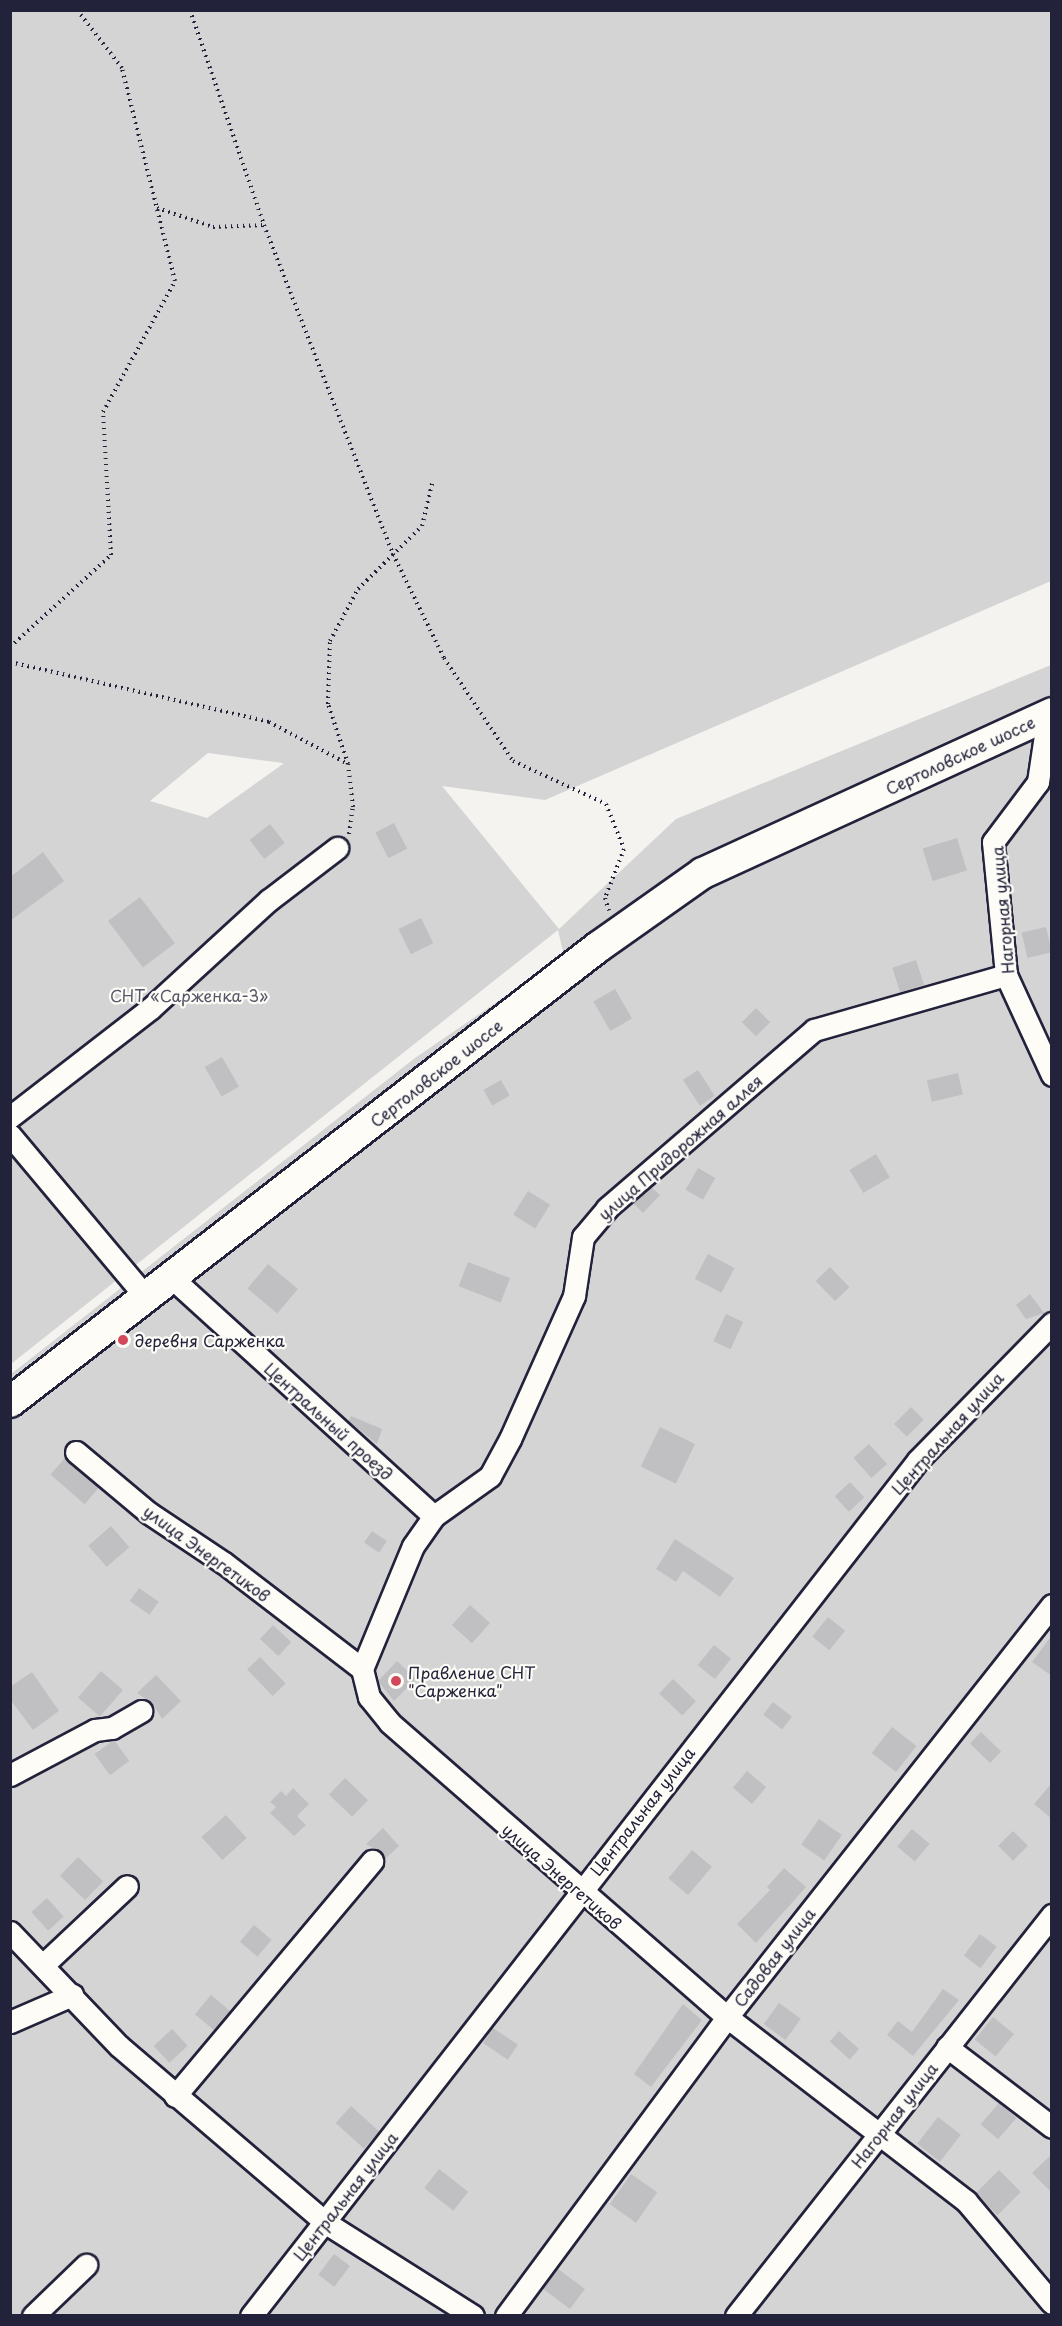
<!DOCTYPE html>
<html>
<head>
<meta charset="utf-8">
<style>
  body { margin:0 }
  #map { position:relative; width:1062px; height:2326px; overflow:hidden; background:#f4f3ef; font-family:"Playpen Sans",sans-serif }
  div>[style] { position:absolute }
  [style*='--x'] { left:calc(var(--x)*1px); top:calc(var(--y)*1px); width:calc(var(--w)*1px); rotate:calc(var(--a)*1deg) }
  .green>* { inset:0; background:#d5d4d5 }
  .building>* { inset:0; background:#c0bfc2; transform-origin:0 0 }
  .path>* { height:4px; margin-top:-2px; transform-origin:0; background:repeating-linear-gradient(90deg,#22223b 0 1.5px,transparent 0 6px) }
  .roads { filter:drop-shadow(2px 0 #22223b) drop-shadow(-2px 0 #22223b) drop-shadow(0 2px #22223b) drop-shadow(0 -2px #22223b) }
  .minor>* { height:21px; margin:-10.5px; padding:0 10.5px; transform-origin:10.5px; border-radius:10.5px; background:#fdfcf7 }
  .secondary>* { height:30px; margin:-15px; padding:0 15px; transform-origin:15px; border-radius:15px; background:#fdfcf7 }
  .dots>* { width:16px; height:16px; translate:-50% -50%; box-sizing:border-box; border:3px solid #fdfcf7; border-radius:50% }
  span { translate:-50% -50%; white-space:nowrap; text-align:center; line-height:1.15; -webkit-text-stroke:4.5px #fdfcf7; paint-order:stroke }
  .street-label { font-size:16px; color:#22223b }
  .park-label { font-size:16px; color:#585769 }
  .poi-label { font-size:16px; color:#22223b }
  .left { translate:0 -50%; text-align:left }
  .frame { position:absolute; inset:0; border:12px solid #22223b; pointer-events:none }
</style>
</head>
<body>
<div id="map">
  <div class="green">
    <i style="clip-path:polygon(evenodd,11px 11px,1051px 11px,1051px 581px,545px 800px,442px 786px,559px 929px,676px 819px,1051px 665px,1051px 2315px,11px 2315px,11px 1374px,415px 1058px,564px 956px,558px 930px,11px 1364px,11px 11px,208px 753px,283px 763px,283px 764px,207px 818px,150px 801px,208px 753px)"></i>
  </div>
  <div class="building">
    <i style="left:394px;top:823px;width:29px;height:21px;rotate:63deg"></i>
    <i style="left:270px;top:824px;width:24px;height:26px;rotate:52deg"></i>
    <i style="left:957px;top:838px;width:34px;height:36px;rotate:73deg"></i>
    <i style="clip-path:polygon(43px 852px,64px 881px,10px 921px,10px 877px)"></i>
    <i style="left:140px;top:897px;width:58px;height:40px;rotate:53deg"></i>
    <i style="left:421px;top:918px;width:28px;height:25px;rotate:64deg"></i>
    <i style="left:1046px;top:927px;width:26px;height:25px;rotate:77deg"></i>
    <i style="left:916px;top:960px;width:26px;height:25px;rotate:72deg"></i>
    <i style="left:615px;top:989px;width:34px;height:25px;rotate:60deg"></i>
    <i style="left:756px;top:1008px;width:20px;height:20px;rotate:45deg"></i>
    <i style="left:222px;top:1057px;width:34px;height:20px;rotate:60deg"></i>
    <i style="left:698px;top:1070px;width:31px;height:18px;rotate:57deg"></i>
    <i style="left:958px;top:1073px;width:22px;height:32px;rotate:77deg"></i>
    <i style="left:501px;top:1080px;width:18px;height:20px;rotate:61deg"></i>
    <i style="left:876px;top:1154px;width:27px;height:31px;rotate:59deg"></i>
    <i style="left:698px;top:1168px;width:20px;height:25px;rotate:30deg"></i>
    <i style="clip-path:polygon(651px 1187px,660px 1195px,643px 1213px,633px 1203px)"></i>
    <i style="left:528px;top:1191px;width:26px;height:28px;rotate:32deg"></i>
    <i style="left:708px;top:1254px;width:30px;height:28px;rotate:28deg"></i>
    <i style="left:468px;top:1262px;width:45px;height:26px;rotate:21deg"></i>
    <i style="left:268px;top:1264px;width:39px;height:32px;rotate:40deg"></i>
    <i style="left:830px;top:1267px;width:28px;height:20px;rotate:46deg"></i>
    <i style="clip-path:polygon(1030px 1294px,1044px 1313px,1026px 1319px,1016px 1305px)"></i>
    <i style="left:726px;top:1314px;width:19px;height:30px;rotate:25deg"></i>
    <i style="left:911px;top:1407px;width:18px;height:24px;rotate:45deg"></i>
    <i style="clip-path:polygon(351px 1416px,382px 1429px,377px 1444px,349px 1421px)"></i>
    <i style="left:660px;top:1427px;width:39px;height:44px;rotate:26deg"></i>
    <i style="left:869px;top:1444px;width:27px;height:21px;rotate:48deg"></i>
    <i style="left:65px;top:1458px;width:45px;height:22px;rotate:41deg"></i>
    <i style="left:850px;top:1482px;width:21px;height:21px;rotate:47deg"></i>
    <i style="left:111px;top:1526px;width:28px;height:30px;rotate:49deg"></i>
    <i style="left:372px;top:1531px;width:18px;height:14px;rotate:34deg"></i>
    <i style="clip-path:polygon(675px 1539px,734px 1578px,720px 1597px,683px 1571px,676px 1582px,656px 1569px)"></i>
    <i style="left:139px;top:1588px;width:24px;height:16px;rotate:35deg"></i>
    <i style="left:470px;top:1605px;width:27px;height:27px;rotate:42deg"></i>
    <i style="left:828px;top:1617px;width:22px;height:25px;rotate:39deg"></i>
    <i style="left:273px;top:1625px;width:25px;height:19px;rotate:43deg"></i>
    <i style="clip-path:polygon(1052px 1635px,1052px 1676px,1032px 1662px)"></i>
    <i style="left:714px;top:1645px;width:22px;height:26px;rotate:39deg"></i>
    <i style="left:260px;top:1657px;width:37px;height:18px;rotate:46deg"></i>
    <i style="clip-path:polygon(397px 1661px,416px 1679px,394px 1701px,378px 1681px)"></i>
    <i style="left:101px;top:1671px;width:29px;height:35px;rotate:41deg"></i>
    <i style="clip-path:polygon(32px 1672px,59px 1711px,33px 1730px,10px 1699px,10px 1687px)"></i>
    <i style="clip-path:polygon(156px 1675px,181px 1701px,162px 1719px,153px 1704px,137px 1693px)"></i>
    <i style="left:673px;top:1679px;width:32px;height:20px;rotate:44deg"></i>
    <i style="left:773px;top:1702px;width:24px;height:16px;rotate:38deg"></i>
    <i style="left:892px;top:1727px;width:31px;height:33px;rotate:38deg"></i>
    <i style="left:981px;top:1732px;width:28px;height:16px;rotate:44deg"></i>
    <i style="left:114px;top:1740px;width:26px;height:24px;rotate:54deg"></i>
    <i style="left:747px;top:1771px;width:25px;height:22px;rotate:40deg"></i>
    <i style="left:345px;top:1778px;width:32px;height:23px;rotate:44deg"></i>
    <i style="clip-path:polygon(1052px 1783px,1052px 1819px,1034px 1804px)"></i>
    <i style="clip-path:polygon(293px 1788px,309px 1804px,297px 1816px,306px 1825px,294px 1836px,270px 1813px,276px 1807px,270px 1802px,281px 1791px,286px 1796px)"></i>
    <i style="left:226px;top:1815px;width:31px;height:33px;rotate:48deg"></i>
    <i style="left:819px;top:1819px;width:28px;height:31px;rotate:35deg"></i>
    <i style="clip-path:polygon(383px 1828px,399px 1846px,384px 1860px,381px 1852px,366px 1844px)"></i>
    <i style="left:912px;top:1829px;width:23px;height:23px;rotate:40deg"></i>
    <i style="left:1013px;top:1831px;width:21px;height:21px;rotate:45deg"></i>
    <i style="left:692px;top:1850px;width:26px;height:37px;rotate:40deg"></i>
    <i style="left:78px;top:1857px;width:35px;height:26px;rotate:44deg"></i>
    <i style="clip-path:polygon(784px 1868px,806px 1887px,756px 1943px,737px 1924px,770px 1890px,767px 1887px)"></i>
    <i style="left:47px;top:1898px;width:25px;height:21px;rotate:48deg"></i>
    <i style="left:254px;top:1925px;width:23px;height:22px;rotate:40deg"></i>
    <i style="left:980px;top:1934px;width:21px;height:27px;rotate:37deg"></i>
    <i style="clip-path:polygon(943px 1989px,959px 2000px,913px 2056px,887px 2035px,898px 2021px,912px 2032px)"></i>
    <i style="left:211px;top:1995px;width:25px;height:25px;rotate:40deg"></i>
    <i style="left:779px;top:2003px;width:27px;height:26px;rotate:36deg"></i>
    <i style="clip-path:polygon(683px 2004px,702px 2020px,651px 2087px,634px 2074px)"></i>
    <i style="left:993px;top:2017px;width:27px;height:29px;rotate:39deg"></i>
    <i style="left:493px;top:2028px;width:30px;height:18px;rotate:34deg"></i>
    <i style="left:172px;top:2029px;width:23px;height:25px;rotate:47deg"></i>
    <i style="left:839px;top:2031px;width:27px;height:14px;rotate:42deg"></i>
    <i style="left:999px;top:2103px;width:23px;height:28px;rotate:41deg"></i>
    <i style="left:351px;top:2106px;width:38px;height:23px;rotate:42deg"></i>
    <i style="left:938px;top:2117px;width:29px;height:34px;rotate:38deg"></i>
    <i style="clip-path:polygon(1052px 2154px,1052px 2193px,1032px 2173px)"></i>
    <i style="left:439px;top:2169px;width:37px;height:24px;rotate:38deg"></i>
    <i style="left:999px;top:2170px;width:31px;height:33px;rotate:45deg"></i>
    <i style="left:631px;top:2174px;width:32px;height:37px;rotate:35deg"></i>
    <i style="left:334px;top:2254px;width:20px;height:26px;rotate:37deg"></i>
    <i style="left:557px;top:2268px;width:35px;height:25px;rotate:37deg"></i>
  </div>
  <div class="path">
    <i style="--x:190;--y:10;--w:227;--a:71"></i>
    <i style="--x:264;--y:225;--w:353;--a:68.6"></i>
    <i style="--x:393;--y:554;--w:116;--a:63.9"></i>
    <i style="--x:444;--y:658;--w:124;--a:56.2"></i>
    <i style="--x:513;--y:761;--w:102;--a:24.8"></i>
    <i style="--x:606;--y:804;--w:48;--a:68.2"></i>
    <i style="--x:624;--y:849;--w:53;--a:111.2"></i>
    <i style="--x:605;--y:898;--w:13;--a:72"></i>
    <i style="--x:157;--y:208;--w:59;--a:18.7"></i>
    <i style="--x:213;--y:227;--w:51;--a:-2.2"></i>
    <i style="--x:10;--y:647;--w:137;--a:-42.3"></i>
    <i style="--x:111;--y:555;--w:143;--a:-93.2"></i>
    <i style="--x:103;--y:412;--w:149;--a:-61.2"></i>
    <i style="--x:175;--y:281;--w:219;--a:-104"></i>
    <i style="--x:122;--y:68;--w:73;--a:-127.8"></i>
    <i style="--x:10;--y:662;--w:266;--a:13"></i>
    <i style="--x:269;--y:722;--w:89;--a:28"></i>
    <i style="--x:349;--y:834;--w:27;--a:-82"></i>
    <i style="--x:353;--y:807;--w:43;--a:-96.6"></i>
    <i style="--x:348;--y:764;--w:63;--a:-108.4"></i>
    <i style="--x:328;--y:704;--w:63;--a:-88.2"></i>
    <i style="--x:330;--y:641;--w:59;--a:-61.7"></i>
    <i style="--x:358;--y:589;--w:90;--a:-44.5"></i>
    <i style="--x:422;--y:526;--w:47;--a:-76.6"></i>
  </div>
  <div class="roads">
    <div class="minor">
      <i style="--x:1048;--y:715;--w:68;--a:98.5"></i>
      <i style="--x:1038;--y:782;--w:75;--a:126.9"></i>
      <i style="--x:993;--y:842;--w:134;--a:84.4"></i>
      <i style="--x:1006;--y:975;--w:110;--a:65.3"></i>
      <i style="--x:10;--y:1117;--w:178;--a:-37.7"></i>
      <i style="--x:151;--y:1008;--w:160;--a:-42.5"></i>
      <i style="--x:269;--y:900;--w:86;--a:-37.4"></i>
      <i style="--x:10;--y:1135;--w:212;--a:50"></i>
      <i style="--x:171;--y:1277;--w:355;--a:42.3"></i>
      <i style="--x:76;--y:1452;--w:95;--a:39.9"></i>
      <i style="--x:149;--y:1513;--w:90;--a:33.7"></i>
      <i style="--x:224;--y:1563;--w:174;--a:37.5"></i>
      <i style="--x:362;--y:1669;--w:29;--a:76"></i>
      <i style="--x:369;--y:1697;--w:33;--a:51"></i>
      <i style="--x:390;--y:1723;--w:447;--a:41.1"></i>
      <i style="--x:727;--y:2017;--w:302;--a:37.6"></i>
      <i style="--x:966;--y:2201;--w:133;--a:49.9"></i>
      <i style="--x:362;--y:1669;--w:133;--a:-67.5"></i>
      <i style="--x:413;--y:1546;--w:37;--a:-55"></i>
      <i style="--x:434;--y:1516;--w:69;--a:-35.5"></i>
      <i style="--x:490;--y:1476;--w:42;--a:-61.6"></i>
      <i style="--x:510;--y:1439;--w:157;--a:-65.9"></i>
      <i style="--x:574;--y:1296;--w:60;--a:-81.3"></i>
      <i style="--x:583;--y:1237;--w:38;--a:-50"></i>
      <i style="--x:607;--y:1208;--w:273;--a:-40.7"></i>
      <i style="--x:814;--y:1030;--w:200;--a:-16"></i>
      <i style="--x:10;--y:1775;--w:96;--a:-27.9"></i>
      <i style="--x:95;--y:1730;--w:17;--a:-7"></i>
      <i style="--x:112;--y:1728;--w:34;--a:-30"></i>
      <i style="--x:10;--y:1932;--w:158;--a:46.3"></i>
      <i style="--x:119;--y:2046;--w:272;--a:40.5"></i>
      <i style="--x:326;--y:2223;--w:174;--a:32.3"></i>
      <i style="--x:43;--y:1965;--w:115;--a:-43.2"></i>
      <i style="--x:10;--y:2022;--w:68;--a:-23.5"></i>
      <i style="--x:947;--y:2047;--w:132;--a:37.3"></i>
      <i style="--x:175;--y:2096;--w:307;--a:-50"></i>
      <i style="--x:33;--y:2316;--w:74;--a:-43.9"></i>
      <i style="--x:251;--y:2316;--w:1085;--a:-52.07"></i>
      <i style="--x:918;--y:1460;--w:192;--a:-45.6"></i>
      <i style="--x:506;--y:2316;--w:372;--a:-53.5"></i>
      <i style="--x:727;--y:2017;--w:525;--a:-51.73"></i>
      <i style="--x:736;--y:2316;--w:511;--a:-51.76"></i>
    </div>
    <div class="secondary">
      <i style="--x:10;--y:1402;--w:743;--a:-37.73"></i>
      <i style="--x:598;--y:947;--w:128;--a:-35.2"></i>
      <i style="--x:703;--y:873;--w:384;--a:-24.6"></i>
    </div>
  </div>
  <div class="dots">
    <i style="left:123px;top:1340px;background:#d1495b"></i>
    <i style="left:396px;top:1681px;background:#d1495b"></i>
  </div>
  <div class="street-label">
    <span style="left:960px;top:755px;rotate:-25deg">Сертоловское шоссе</span>
    <span style="left:1002px;top:910px;rotate:-95deg">Нагорная улица</span>
    <span style="left:436px;top:1073px;rotate:-38deg">Сертоловское шоссе</span>
    <span style="left:680px;top:1147px;rotate:-41deg">улица Придорожная аллея</span>
    <span style="left:329px;top:1421px;rotate:42deg">Центральный проезд</span>
    <span style="left:947px;top:1433px;rotate:-48deg">Центральная улица</span>
    <span style="left:207px;top:1553px;rotate:36deg">улица Энергетиков</span>
    <span style="left:642px;top:1811px;rotate:-52deg">Центральная улица</span>
    <span style="left:562px;top:1876px;rotate:41deg">улица Энергетиков</span>
    <span style="left:774px;top:1957px;rotate:-52deg">Садовая улица</span>
    <span style="left:894px;top:2115px;rotate:-52deg">Нагорная улица</span>
    <span style="left:345px;top:2196px;rotate:-52deg">Центральная улица</span>
  </div>
  <div class="park-label">
    <span style="left:189px;top:995px">СНТ «Сарженка-3»</span>
  </div>
  <div class="poi-label">
    <span class="left" style="left:135px;top:1340px">деревня Сарженка</span>
    <span class="left" style="left:408px;top:1681px">Правление СНТ<br>"Сарженка"</span>
  </div>
  <div class="frame"></div>
</div>
</body>
</html>
